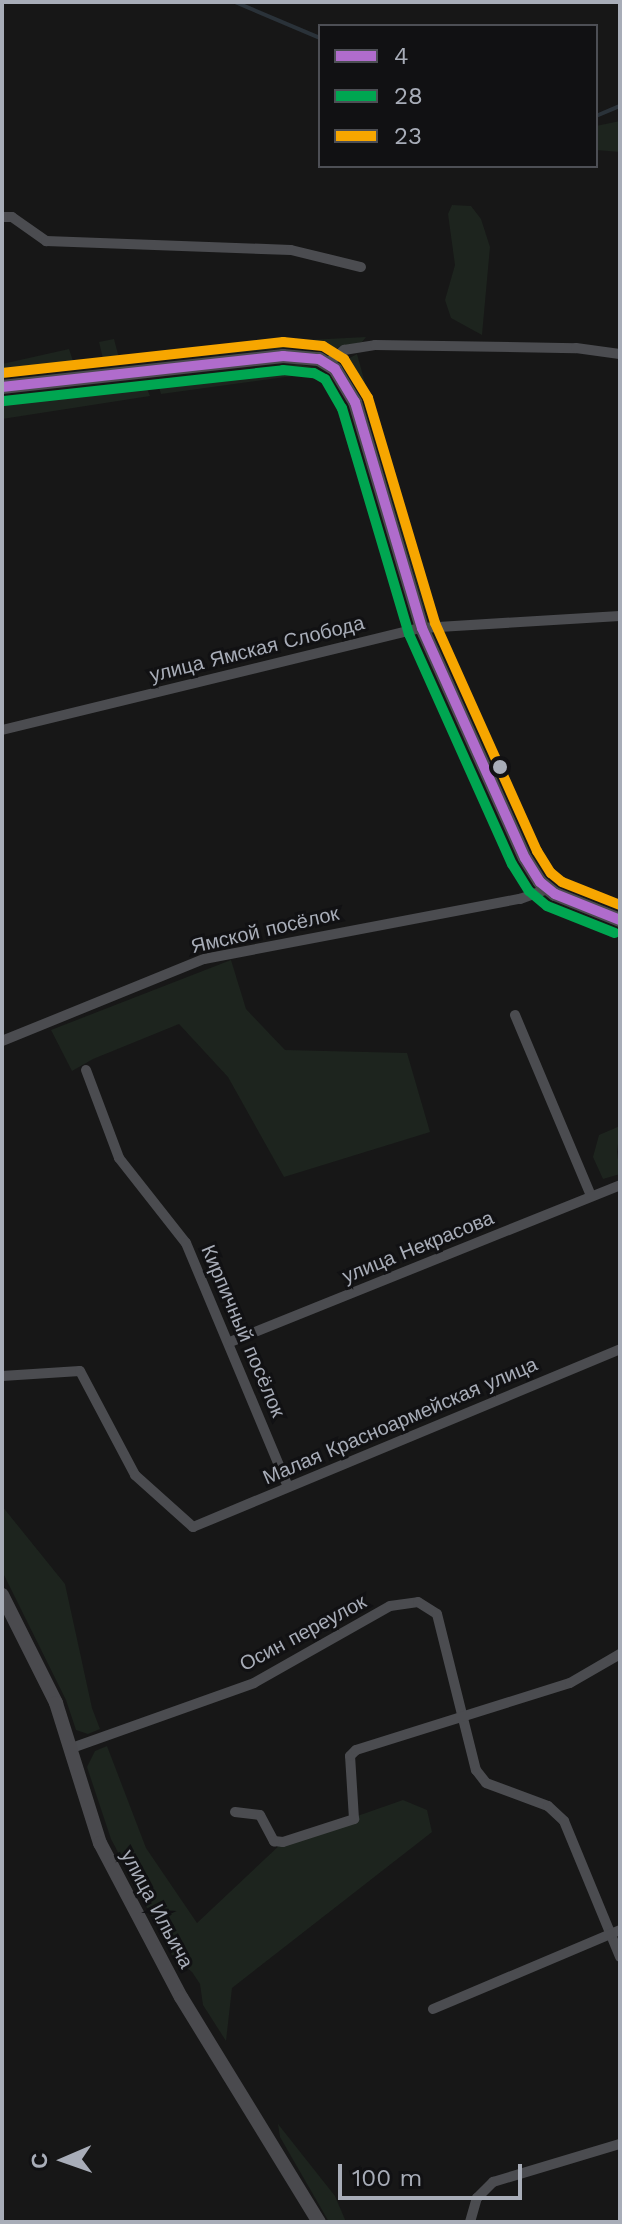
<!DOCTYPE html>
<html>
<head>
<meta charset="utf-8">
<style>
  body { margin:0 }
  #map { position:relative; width:622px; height:2224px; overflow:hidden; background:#171717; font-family:"Work Sans",sans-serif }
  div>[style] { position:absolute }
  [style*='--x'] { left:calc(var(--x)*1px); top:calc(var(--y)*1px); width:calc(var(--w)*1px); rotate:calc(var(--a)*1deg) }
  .green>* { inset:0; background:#1d241e }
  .stream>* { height:4px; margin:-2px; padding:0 2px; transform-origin:2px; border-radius:2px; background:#2a3239 }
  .street>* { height:10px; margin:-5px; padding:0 5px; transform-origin:5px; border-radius:5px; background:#4b4c50 }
  .secondary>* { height:14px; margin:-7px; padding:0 7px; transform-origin:7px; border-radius:7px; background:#4a4a4e }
  .bus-1>* { height:10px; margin:-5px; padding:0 5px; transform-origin:5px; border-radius:5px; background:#b06ccc }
  .bus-2>* { height:10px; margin:-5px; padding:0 5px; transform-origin:5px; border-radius:5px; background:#00a651 }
  .bus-3>* { height:10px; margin:-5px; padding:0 5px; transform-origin:5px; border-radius:5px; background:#f7a600 }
  .dots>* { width:22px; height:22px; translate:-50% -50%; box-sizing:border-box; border:4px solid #111113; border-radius:50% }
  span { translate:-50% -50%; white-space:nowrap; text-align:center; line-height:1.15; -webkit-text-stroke:6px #111113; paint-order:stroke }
  .street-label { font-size:20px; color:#a8adb8 }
  .frame { position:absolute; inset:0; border:4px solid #a8adb8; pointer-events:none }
  .legend { position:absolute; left:318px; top:24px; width:280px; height:144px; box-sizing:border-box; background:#111113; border:2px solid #4d4f55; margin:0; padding:10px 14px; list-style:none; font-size:24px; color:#a8adb8 }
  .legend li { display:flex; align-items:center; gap:16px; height:40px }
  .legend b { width:40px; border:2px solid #4d4f55 }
  .north { position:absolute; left:24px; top:2120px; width:80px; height:80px; -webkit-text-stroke:6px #111113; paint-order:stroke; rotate:268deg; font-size:22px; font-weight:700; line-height:32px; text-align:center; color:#a8adb8 }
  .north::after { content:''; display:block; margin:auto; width:28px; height:36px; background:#a8adb8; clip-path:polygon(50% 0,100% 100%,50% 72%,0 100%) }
  .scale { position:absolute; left:338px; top:2164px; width:184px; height:36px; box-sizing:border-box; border:4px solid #a8adb8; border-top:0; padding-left:10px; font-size:24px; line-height:28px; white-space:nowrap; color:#a8adb8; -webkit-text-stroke:6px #111113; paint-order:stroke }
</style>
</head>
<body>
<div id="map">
  <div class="green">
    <i style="clip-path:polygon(620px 121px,620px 152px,596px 150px,596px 126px)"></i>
    <i style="clip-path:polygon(452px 205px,471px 206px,481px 219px,490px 247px,482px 335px,451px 318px,445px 300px,455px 265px,448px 214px)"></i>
    <i style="clip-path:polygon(366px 337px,362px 342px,330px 350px,297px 347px,162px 360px,157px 354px,270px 342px)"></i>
    <i style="clip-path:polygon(114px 339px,119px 358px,150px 355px,150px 360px,105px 367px,99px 342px)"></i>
    <i style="clip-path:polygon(69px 349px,74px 364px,71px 370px,2px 378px,2px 364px)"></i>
    <i style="clip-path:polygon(357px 354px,428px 611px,436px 619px,429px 617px,423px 606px,362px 395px,344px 361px)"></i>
    <i style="clip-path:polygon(297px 364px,313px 367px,330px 376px,346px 407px,407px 609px,404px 623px,329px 385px,315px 373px,161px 394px,158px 384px,162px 379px)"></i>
    <i style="clip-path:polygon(138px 382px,146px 386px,150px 396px,2px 419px,2px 397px)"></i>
    <i style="clip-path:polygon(231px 960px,246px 1009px,285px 1050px,407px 1053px,430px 1132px,284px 1177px,228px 1077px,179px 1024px,93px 1059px,72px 1071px,51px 1030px)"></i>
    <i style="clip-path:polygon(620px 1126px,617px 1152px,620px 1174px,603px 1179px,593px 1157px,599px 1135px)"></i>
    <i style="clip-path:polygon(2px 1506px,65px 1584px,92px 1708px,100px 1729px,88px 1734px,76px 1730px,66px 1700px,2px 1571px)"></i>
    <i style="clip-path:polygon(107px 1746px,146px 1848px,197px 1923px,283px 1842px,403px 1800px,427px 1810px,432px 1832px,232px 1988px,226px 2041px,203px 2005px,200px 1984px,192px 1972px,172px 1955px,111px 1839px,87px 1767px,95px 1751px)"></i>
    <i style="clip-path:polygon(278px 2124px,335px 2196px,346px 2222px,329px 2222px,280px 2137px)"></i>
  </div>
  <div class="stream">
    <i style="--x:235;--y:2;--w:92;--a:23"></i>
    <i style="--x:596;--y:116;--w:26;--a:-23"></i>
  </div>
  <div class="street">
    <i style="--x:2;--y:217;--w:10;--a:0"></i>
    <i style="--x:12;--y:217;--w:42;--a:35.2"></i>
    <i style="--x:46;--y:241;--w:245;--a:2.1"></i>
    <i style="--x:291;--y:250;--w:72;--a:13.7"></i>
    <i style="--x:328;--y:363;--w:21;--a:-39"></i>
    <i style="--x:344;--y:350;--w:31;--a:-9"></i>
    <i style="--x:375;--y:345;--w:201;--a:0.9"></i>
    <i style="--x:576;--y:348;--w:44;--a:7.8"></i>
    <i style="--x:2;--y:730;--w:432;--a:-13.7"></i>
    <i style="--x:422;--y:628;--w:198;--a:-3.5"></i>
    <i style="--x:515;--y:1015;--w:196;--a:67.2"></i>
    <i style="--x:2;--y:1041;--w:218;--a:-22.1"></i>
    <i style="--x:204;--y:959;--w:322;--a:-10.8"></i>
    <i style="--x:520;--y:899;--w:29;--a:-20"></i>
    <i style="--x:86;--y:1070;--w:94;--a:69.4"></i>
    <i style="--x:119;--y:1158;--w:108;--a:51.8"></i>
    <i style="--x:186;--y:1243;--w:264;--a:67.3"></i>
    <i style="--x:230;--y:1342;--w:420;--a:-21.9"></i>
    <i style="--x:2;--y:1376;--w:78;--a:-3.7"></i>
    <i style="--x:80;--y:1371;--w:118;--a:62.1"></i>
    <i style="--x:135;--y:1475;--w:78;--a:41.9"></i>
    <i style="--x:193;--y:1527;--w:463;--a:-22.6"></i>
    <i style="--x:69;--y:1749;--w:196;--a:-19.6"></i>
    <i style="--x:254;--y:1683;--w:156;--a:-29.5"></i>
    <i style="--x:390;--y:1606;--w:28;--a:-8"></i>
    <i style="--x:418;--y:1602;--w:22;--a:32"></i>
    <i style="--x:437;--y:1614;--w:161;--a:76"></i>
    <i style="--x:476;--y:1770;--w:16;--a:52"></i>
    <i style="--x:486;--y:1783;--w:66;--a:20.4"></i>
    <i style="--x:548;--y:1806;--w:22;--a:43"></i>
    <i style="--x:564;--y:1821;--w:147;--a:67.6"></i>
    <i style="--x:235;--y:1812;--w:25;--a:7"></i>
    <i style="--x:260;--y:1815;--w:30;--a:62"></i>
    <i style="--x:274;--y:1841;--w:9;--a:6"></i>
    <i style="--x:283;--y:1842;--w:75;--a:-17.9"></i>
    <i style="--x:354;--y:1819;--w:63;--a:-93.6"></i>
    <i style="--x:350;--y:1756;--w:8;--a:-45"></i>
    <i style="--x:356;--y:1750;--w:224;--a:-17.4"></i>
    <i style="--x:570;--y:1683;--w:58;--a:-30.1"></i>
    <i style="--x:433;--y:2009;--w:203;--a:-22.9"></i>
    <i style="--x:470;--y:2222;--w:25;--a:-74"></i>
    <i style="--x:477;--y:2198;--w:23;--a:-45"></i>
    <i style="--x:493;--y:2182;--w:133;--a:-16.7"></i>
  </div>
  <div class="secondary">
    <i style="--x:2;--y:387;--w:283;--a:-6.3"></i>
    <i style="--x:283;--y:356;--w:36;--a:5"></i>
    <i style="--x:319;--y:359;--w:19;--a:32"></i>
    <i style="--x:335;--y:369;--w:39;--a:59"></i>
    <i style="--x:355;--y:402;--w:236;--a:73.5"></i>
    <i style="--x:422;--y:628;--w:252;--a:65.9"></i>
    <i style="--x:525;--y:858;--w:28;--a:58"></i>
    <i style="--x:540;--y:882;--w:19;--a:39"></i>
    <i style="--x:555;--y:894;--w:70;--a:21.8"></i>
    <i style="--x:2;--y:1595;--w:121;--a:63.4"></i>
    <i style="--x:56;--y:1703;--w:147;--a:72.6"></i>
    <i style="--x:100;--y:1843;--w:174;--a:62.3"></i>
    <i style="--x:181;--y:1997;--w:264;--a:58.5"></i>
  </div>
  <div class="bus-1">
    <i style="--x:2;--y:387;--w:283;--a:-6.3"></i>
    <i style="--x:283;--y:356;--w:36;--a:5"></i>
    <i style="--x:319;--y:359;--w:19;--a:32"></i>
    <i style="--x:335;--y:369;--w:39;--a:59"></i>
    <i style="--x:355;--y:402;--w:236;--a:73.5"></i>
    <i style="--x:422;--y:628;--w:252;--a:65.9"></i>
    <i style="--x:525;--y:858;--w:28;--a:58"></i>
    <i style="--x:540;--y:882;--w:19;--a:39"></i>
    <i style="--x:555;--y:894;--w:70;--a:21.8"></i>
  </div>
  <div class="bus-2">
    <i style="--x:4;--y:401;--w:281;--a:-6.3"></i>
    <i style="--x:283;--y:370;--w:31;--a:6"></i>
    <i style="--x:314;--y:373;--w:13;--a:29"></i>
    <i style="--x:325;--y:379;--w:34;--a:60"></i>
    <i style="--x:342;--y:408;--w:236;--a:73.5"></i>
    <i style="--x:409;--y:634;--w:252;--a:65.9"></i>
    <i style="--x:512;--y:864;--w:32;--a:58"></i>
    <i style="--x:529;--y:891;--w:23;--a:40"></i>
    <i style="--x:547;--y:906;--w:73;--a:21.7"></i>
  </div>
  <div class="bus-3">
    <i style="--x:2;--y:373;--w:283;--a:-6.3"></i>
    <i style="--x:283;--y:342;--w:40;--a:5.7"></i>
    <i style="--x:323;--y:346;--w:25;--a:32"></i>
    <i style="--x:344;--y:359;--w:46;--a:58.4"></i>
    <i style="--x:368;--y:398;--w:235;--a:73.4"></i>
    <i style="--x:435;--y:623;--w:250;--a:65.9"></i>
    <i style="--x:537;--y:851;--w:26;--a:58"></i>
    <i style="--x:551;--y:873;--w:14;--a:39"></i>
    <i style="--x:562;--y:882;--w:62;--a:21.6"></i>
  </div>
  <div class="dots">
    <i style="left:500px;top:767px;background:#a8adb8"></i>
  </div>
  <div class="street-label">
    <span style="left:257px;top:649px;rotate:-14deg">улица Ямская Слобода</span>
    <span style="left:265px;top:930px;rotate:-13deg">Ямской посёлок</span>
    <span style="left:418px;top:1247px;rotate:-22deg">улица Некрасова</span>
    <span style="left:243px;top:1331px;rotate:67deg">Кирпичный посёлок</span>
    <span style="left:400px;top:1421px;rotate:-23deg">Малая Красноармейская улица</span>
    <span style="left:303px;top:1633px;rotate:-28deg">Осин переулок</span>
    <span style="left:157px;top:1909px;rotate:62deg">улица Ильича</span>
  </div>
  <div class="frame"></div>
  <ul class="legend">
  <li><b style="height:10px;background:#b06ccc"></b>4</li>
  <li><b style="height:10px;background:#00a651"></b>28</li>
  <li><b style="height:10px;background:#f7a600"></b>23</li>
  </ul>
  <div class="north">С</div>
  <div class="scale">100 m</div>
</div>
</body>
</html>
